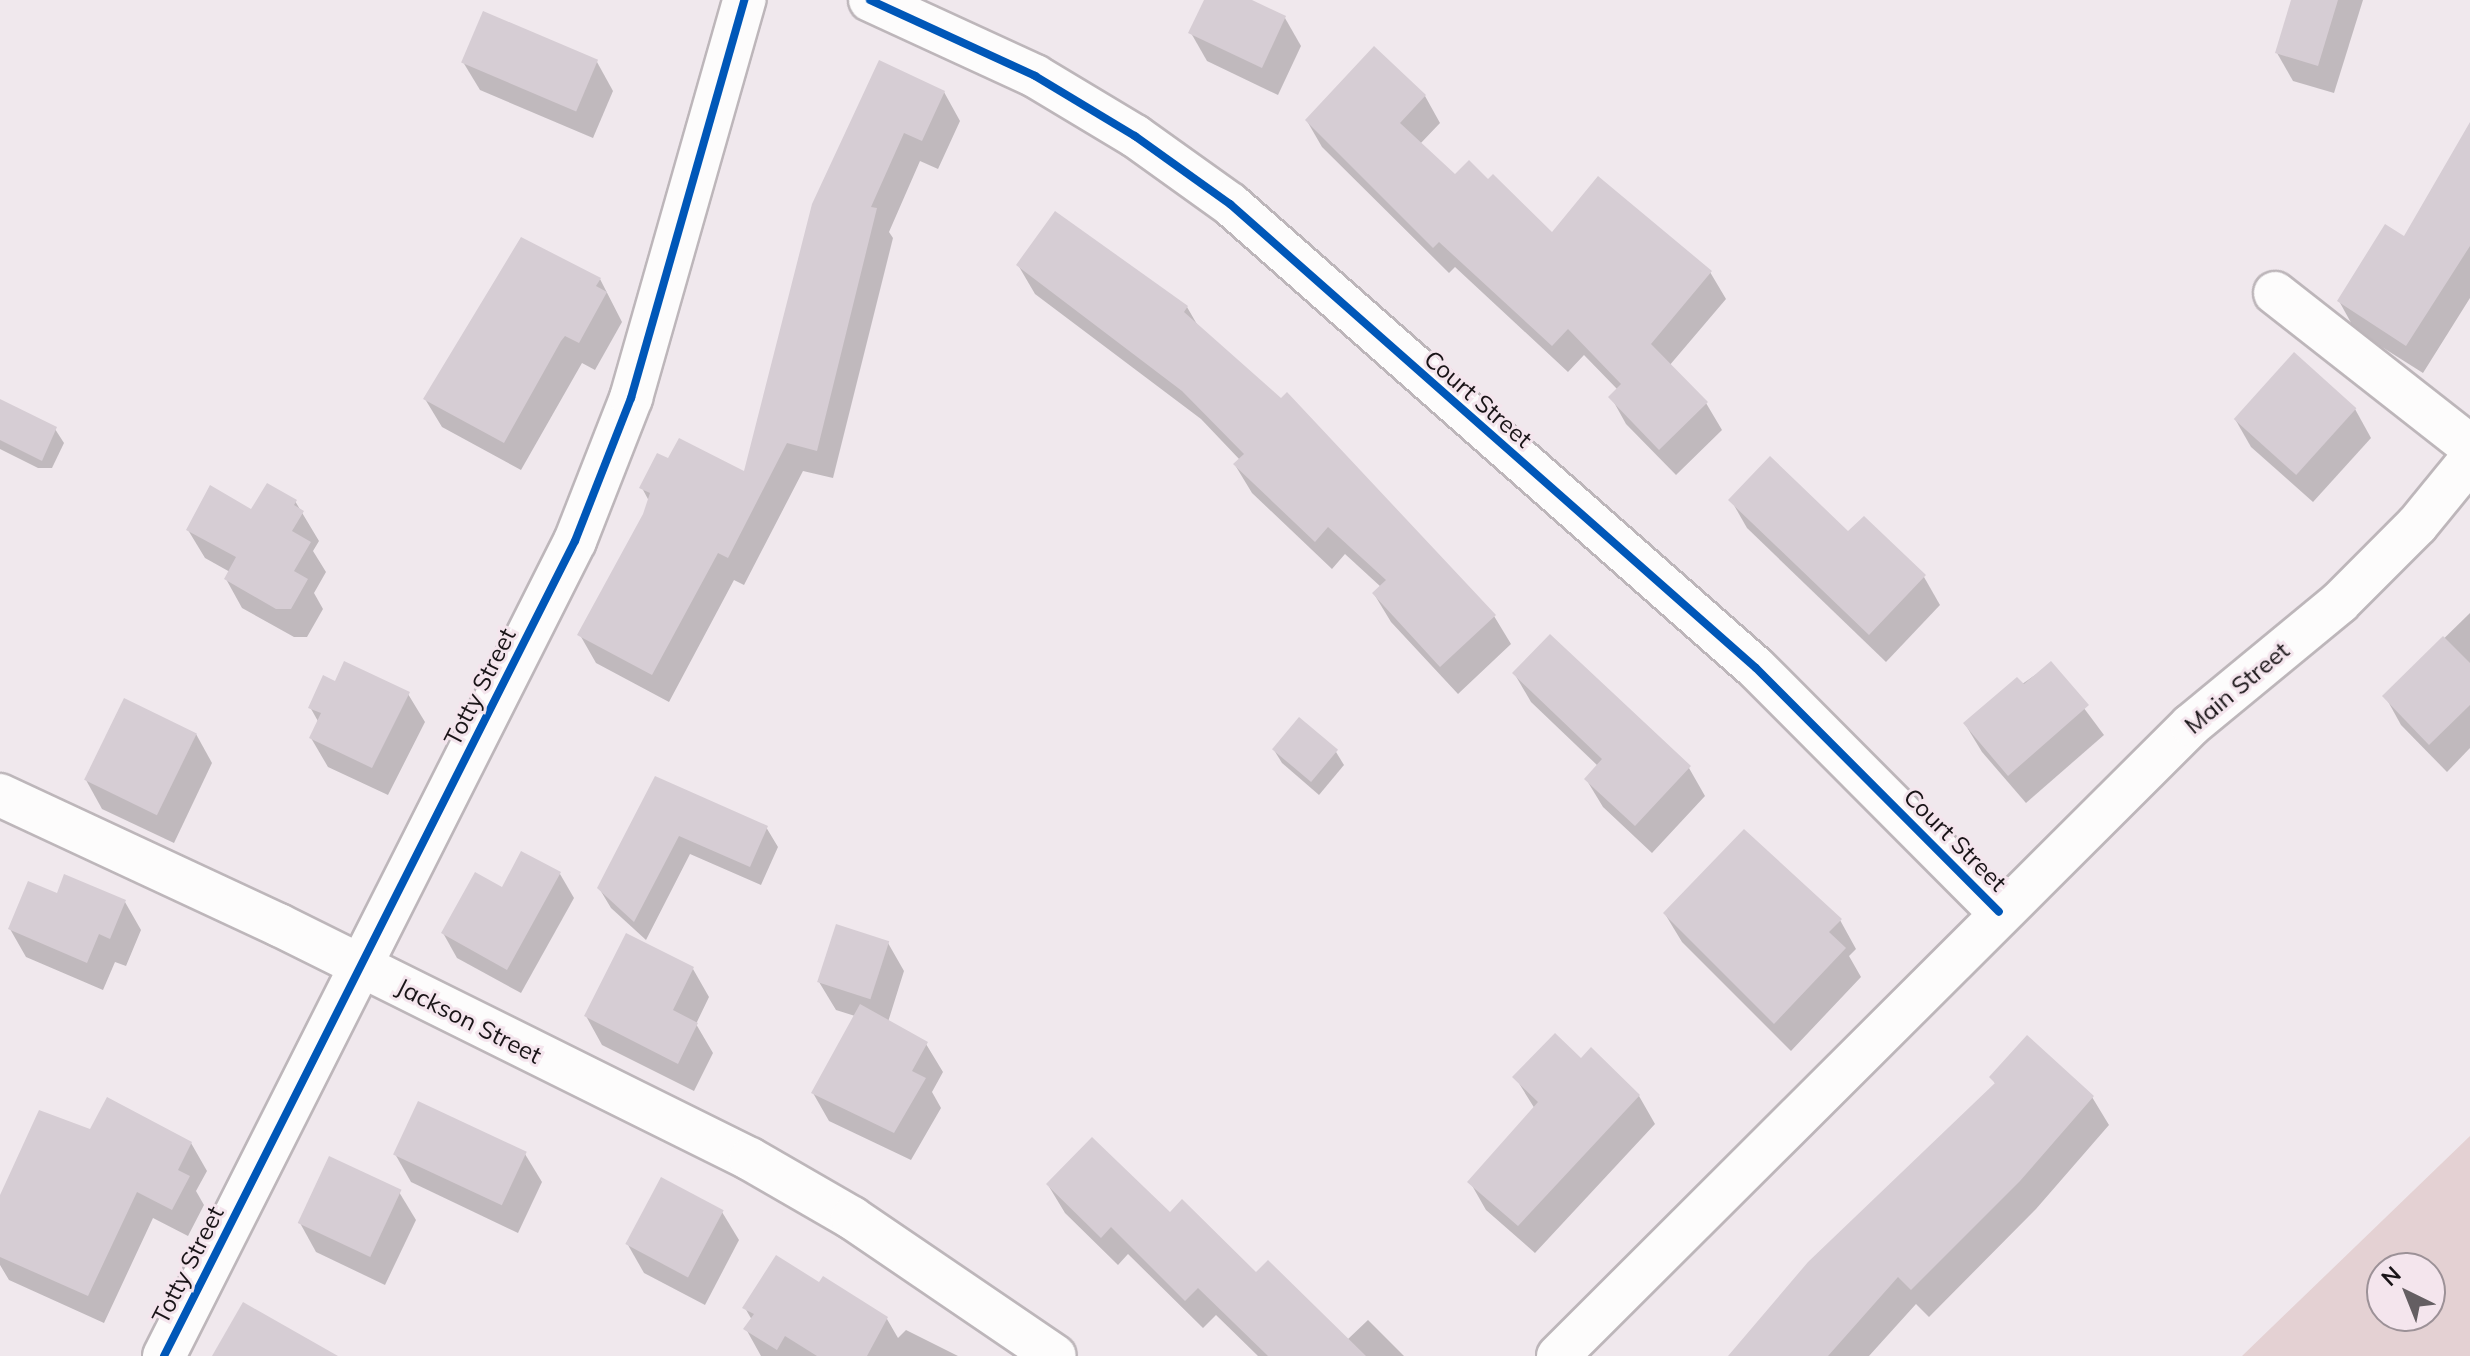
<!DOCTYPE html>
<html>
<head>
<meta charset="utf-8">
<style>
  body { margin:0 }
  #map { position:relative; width:2470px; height:1356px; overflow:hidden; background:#f0e8ed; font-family:Mulish,sans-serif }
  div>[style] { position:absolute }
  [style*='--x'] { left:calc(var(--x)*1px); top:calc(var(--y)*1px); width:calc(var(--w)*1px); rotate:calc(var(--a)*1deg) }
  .green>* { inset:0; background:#e4d1d3 }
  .shadow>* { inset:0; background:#0003 }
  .building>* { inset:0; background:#d6cdd4; transform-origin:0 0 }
  .roads { filter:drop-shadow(2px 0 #bdb6ba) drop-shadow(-2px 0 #bdb6ba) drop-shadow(0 2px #bdb6ba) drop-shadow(0 -2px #bdb6ba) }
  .minor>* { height:42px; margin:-21px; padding:0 21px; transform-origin:21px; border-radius:21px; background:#fdfcfc }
  .cycleway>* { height:8px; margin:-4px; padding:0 4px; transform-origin:4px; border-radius:4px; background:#0057b8 }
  span { translate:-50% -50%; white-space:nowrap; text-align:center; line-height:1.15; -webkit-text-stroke:6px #f4e5ed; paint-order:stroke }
  .street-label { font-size:24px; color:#191417 }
  .north { position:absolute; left:2366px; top:1252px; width:80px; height:80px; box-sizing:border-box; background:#f4e5ed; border:2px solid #9c9197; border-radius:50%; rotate:317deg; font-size:22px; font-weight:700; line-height:32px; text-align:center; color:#191417 }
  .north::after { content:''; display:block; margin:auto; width:28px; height:36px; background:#645e62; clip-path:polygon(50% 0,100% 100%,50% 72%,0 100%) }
</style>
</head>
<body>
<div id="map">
  <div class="green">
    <i style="clip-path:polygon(evenodd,2470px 1136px,2470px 1356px,2242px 1356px,2470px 1136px,2382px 1268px,2430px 1268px,2430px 1316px,2382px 1316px,2382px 1268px)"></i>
  </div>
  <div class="shadow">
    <i style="clip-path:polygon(1206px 0,1247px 0,1285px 18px,1301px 46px,1278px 95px,1207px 61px,1191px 33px)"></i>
    <i style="clip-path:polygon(2293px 0,2363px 0,2334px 93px,2293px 81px,2277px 53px)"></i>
    <i style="clip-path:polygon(1374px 49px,1425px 96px,1440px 123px,1420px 144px,1455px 177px,1552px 235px,1710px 272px,1726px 299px,1669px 366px,1706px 403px,1722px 430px,1676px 475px,1626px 424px,1611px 397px,1618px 390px,1584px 355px,1568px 372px,1455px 267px,1449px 273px,1322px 147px,1307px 121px)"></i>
    <i style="clip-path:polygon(463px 62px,597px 62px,613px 91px,593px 138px,480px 90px)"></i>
    <i style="clip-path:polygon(944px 92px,960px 121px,938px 169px,920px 161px,889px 232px,893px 238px,833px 478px,803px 471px,744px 585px,734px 580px,669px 702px,596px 663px,580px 635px,644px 515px,649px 501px,642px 488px,669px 461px,745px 474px,814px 205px)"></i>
    <i style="clip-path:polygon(2470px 147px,2470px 298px,2423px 373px,2355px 330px,2339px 301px,2405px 239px)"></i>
    <i style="clip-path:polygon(1018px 265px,1187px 307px,1198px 326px,1494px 616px,1511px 644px,1458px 694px,1391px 622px,1374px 594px,1381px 587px,1345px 554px,1332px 569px,1252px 493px,1235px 465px,1240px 460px,1201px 419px,1035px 294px)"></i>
    <i style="clip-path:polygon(600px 279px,622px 322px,595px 370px,582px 363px,521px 470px,442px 427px,425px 399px)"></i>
    <i style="clip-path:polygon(0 402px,55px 429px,64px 443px,52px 468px,38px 468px,0 449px)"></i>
    <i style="clip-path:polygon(2355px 409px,2371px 438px,2313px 502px,2251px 447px,2235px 419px)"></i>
    <i style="clip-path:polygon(1731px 500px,1849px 534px,1924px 577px,1940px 605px,1886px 662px,1747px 528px)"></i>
    <i style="clip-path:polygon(295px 501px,319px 541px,313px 551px,326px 572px,314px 593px,323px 609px,307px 637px,294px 637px,242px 608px,226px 579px,230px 572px,205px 558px,188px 530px)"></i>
    <i style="clip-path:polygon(2470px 613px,2470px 748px,2447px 772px,2401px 725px,2385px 696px)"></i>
    <i style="clip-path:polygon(2051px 664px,2104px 735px,2026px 803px,1982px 752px,1965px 724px)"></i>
    <i style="clip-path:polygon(1514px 673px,1689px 768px,1705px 796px,1652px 853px,1603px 807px,1586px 779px,1598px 766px,1531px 702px)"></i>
    <i style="clip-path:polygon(336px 683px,408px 694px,425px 722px,388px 795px,328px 767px,311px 738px,319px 723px,310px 707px)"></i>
    <i style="clip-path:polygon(196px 734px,212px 763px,174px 843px,102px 809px,86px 780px)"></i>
    <i style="clip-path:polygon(1274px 750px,1336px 752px,1344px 765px,1319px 795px,1282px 763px)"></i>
    <i style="clip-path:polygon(656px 779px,766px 827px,778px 847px,761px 885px,690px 854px,646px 940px,611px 908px,599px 888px)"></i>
    <i style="clip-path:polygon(560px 874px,574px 898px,521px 993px,457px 958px,443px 933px,503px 890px)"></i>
    <i style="clip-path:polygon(58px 895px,125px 902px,141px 930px,126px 966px,115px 962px,103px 990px,26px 957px,10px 929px)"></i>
    <i style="clip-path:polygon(1665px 914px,1840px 920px,1856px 949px,1849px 956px,1861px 977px,1791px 1051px,1682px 942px)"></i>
    <i style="clip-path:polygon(888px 943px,904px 971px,888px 1022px,926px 1044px,943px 1072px,932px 1092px,941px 1108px,911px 1160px,829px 1121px,813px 1093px,855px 1016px,836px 1010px,819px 982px)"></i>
    <i style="clip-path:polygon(693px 969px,709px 997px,696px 1024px,713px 1053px,694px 1091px,602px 1045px,586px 1016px)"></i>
    <i style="clip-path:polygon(1581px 1061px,1639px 1096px,1655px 1124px,1535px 1253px,1486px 1210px,1470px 1182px,1535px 1109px,1515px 1077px)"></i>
    <i style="clip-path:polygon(1992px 1078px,2092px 1097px,2109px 1125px,2036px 1209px,1929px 1317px,1916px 1304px,1869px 1356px,1730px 1356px,1996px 1085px)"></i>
    <i style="clip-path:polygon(91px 1131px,191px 1143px,207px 1171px,196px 1191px,204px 1205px,188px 1236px,153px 1218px,104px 1323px,9px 1280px,0 1265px,0 1200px)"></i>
    <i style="clip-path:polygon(395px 1154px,525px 1154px,542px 1182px,518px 1233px,411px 1182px)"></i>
    <i style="clip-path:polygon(1048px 1185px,1170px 1214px,1347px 1340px,1368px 1320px,1404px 1356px,1258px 1356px,1216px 1315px,1203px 1328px,1128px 1254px,1118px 1265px,1065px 1213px)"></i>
    <i style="clip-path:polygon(399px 1192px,416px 1220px,385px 1285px,316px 1252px,300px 1223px)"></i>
    <i style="clip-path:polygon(722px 1212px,739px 1240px,705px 1305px,644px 1273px,628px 1245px)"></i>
    <i style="clip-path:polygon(745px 1308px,887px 1319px,898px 1338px,906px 1330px,958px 1356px,761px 1356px,746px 1329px,752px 1320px)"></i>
  </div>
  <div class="building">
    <i style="clip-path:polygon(1204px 0,1252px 0,1286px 16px,1262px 68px,1188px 33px)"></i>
    <i style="clip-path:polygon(2291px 0,2338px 0,2318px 66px,2275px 53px)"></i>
    <i style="left:483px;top:11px;width:125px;height:56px;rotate:23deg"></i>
    <i style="clip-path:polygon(1374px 46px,1426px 95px,1400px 123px,1455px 174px,1469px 160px,1488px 179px,1493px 174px,1552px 232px,1598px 176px,1712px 271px,1651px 344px,1708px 402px,1659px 450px,1608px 397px,1621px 384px,1568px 329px,1552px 346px,1439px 242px,1433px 248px,1305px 120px)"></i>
    <i style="clip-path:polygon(879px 60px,945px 91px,922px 141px,904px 133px,871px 207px,877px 208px,817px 451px,787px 443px,728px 558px,718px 553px,652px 675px,577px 635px,643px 514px,650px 493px,639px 488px,657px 453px,668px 458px,679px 438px,744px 471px,812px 204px)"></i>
    <i style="clip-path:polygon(2470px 122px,2470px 246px,2406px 346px,2337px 301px,2385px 224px,2404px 236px)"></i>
    <i style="clip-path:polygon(1055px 211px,1188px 306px,1184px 312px,1281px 398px,1287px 392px,1496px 615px,1440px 667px,1372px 593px,1386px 580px,1328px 527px,1315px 542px,1233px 464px,1244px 454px,1182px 391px,1016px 265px)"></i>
    <i style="clip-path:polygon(521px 237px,601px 278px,596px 286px,607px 292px,579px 343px,565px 336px,561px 341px,504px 443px,423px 399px)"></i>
    <i style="left:2294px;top:352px;width:84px;height:90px;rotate:42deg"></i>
    <i style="clip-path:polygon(0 399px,57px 427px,42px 461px,0 440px)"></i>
    <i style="clip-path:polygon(1770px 456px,1848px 531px,1864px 516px,1926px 575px,1869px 635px,1728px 500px)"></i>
    <i style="clip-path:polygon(267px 483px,297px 500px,294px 505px,304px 511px,292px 531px,311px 542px,294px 571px,308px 579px,291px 609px,276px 609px,224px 579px,236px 557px,186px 530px,210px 485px,251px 509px)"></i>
    <i style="clip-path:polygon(1550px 634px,1691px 766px,1635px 826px,1584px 779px,1602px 759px,1512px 673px)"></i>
    <i style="clip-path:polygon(2443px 636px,2470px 663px,2470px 705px,2429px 745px,2382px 696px)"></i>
    <i style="clip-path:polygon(344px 661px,410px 692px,372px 768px,309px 738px,321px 713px,308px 708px,323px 675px,335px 681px)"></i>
    <i style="clip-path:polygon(2051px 661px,2089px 705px,2008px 776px,1963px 723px,2017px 677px,2024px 684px)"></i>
    <i style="left:124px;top:698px;width:81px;height:91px;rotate:26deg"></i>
    <i style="left:1299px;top:717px;width:51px;height:42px;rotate:40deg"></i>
    <i style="clip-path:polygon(655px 776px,768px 826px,750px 867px,679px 836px,634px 922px,597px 888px)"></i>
    <i style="clip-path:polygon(1744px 829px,1842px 919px,1829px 932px,1846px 948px,1774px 1024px,1663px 913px)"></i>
    <i style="clip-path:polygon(521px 851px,561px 872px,507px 970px,441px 933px,475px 872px,502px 887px)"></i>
    <i style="clip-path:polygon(64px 874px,126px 900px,110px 939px,99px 934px,87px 963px,8px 929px,28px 881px,57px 893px)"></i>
    <i style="left:836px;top:924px;width:56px;height:61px;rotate:18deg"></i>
    <i style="clip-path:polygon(626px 933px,694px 967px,673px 1010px,698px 1023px,678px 1064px,584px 1016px)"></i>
    <i style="clip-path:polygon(860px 1004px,928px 1042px,912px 1071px,926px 1078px,894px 1133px,811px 1093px)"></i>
    <i style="clip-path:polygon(1555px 1033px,1581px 1058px,1591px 1047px,1640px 1095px,1518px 1226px,1467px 1182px,1538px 1102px,1512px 1077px)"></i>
    <i style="clip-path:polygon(2027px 1035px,2094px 1096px,2020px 1181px,1911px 1290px,1898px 1277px,1828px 1356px,1728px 1356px,1808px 1262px,1995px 1083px,1989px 1077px)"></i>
    <i style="clip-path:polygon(107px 1097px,192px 1142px,178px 1170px,190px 1176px,172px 1210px,137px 1192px,88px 1296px,0 1257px,0 1195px,39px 1110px,90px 1129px)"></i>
    <i style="left:418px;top:1101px;width:120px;height:59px;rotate:25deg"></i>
    <i style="clip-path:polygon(1092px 1137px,1170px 1212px,1182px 1199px,1256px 1272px,1268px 1260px,1366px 1356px,1268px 1356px,1198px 1288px,1185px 1301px,1111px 1227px,1101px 1238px,1046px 1184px)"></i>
    <i style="left:329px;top:1156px;width:80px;height:74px;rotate:25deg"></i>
    <i style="left:661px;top:1177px;width:71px;height:76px;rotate:28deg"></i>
    <i style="clip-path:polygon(776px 1255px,819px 1282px,823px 1276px,888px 1317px,867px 1356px,817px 1356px,785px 1336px,777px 1350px,743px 1329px,754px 1314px,742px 1308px)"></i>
    <i style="clip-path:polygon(243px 1302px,338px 1356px,212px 1356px)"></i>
  </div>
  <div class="roads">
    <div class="minor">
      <i style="--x:870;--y:0;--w:182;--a:24.7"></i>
      <i style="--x:1035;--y:76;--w:117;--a:31"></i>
      <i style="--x:1135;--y:136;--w:117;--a:35.6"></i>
      <i style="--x:1230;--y:204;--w:701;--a:41.42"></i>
      <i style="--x:1756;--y:668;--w:344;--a:45.1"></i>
      <i style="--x:2275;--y:293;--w:248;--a:38.1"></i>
      <i style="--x:0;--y:795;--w:308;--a:25"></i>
      <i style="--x:279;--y:925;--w:526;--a:26.42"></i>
      <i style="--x:750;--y:1159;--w:118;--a:30"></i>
      <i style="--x:852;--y:1218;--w:245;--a:34.2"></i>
      <i style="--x:164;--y:1356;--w:913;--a:-63.24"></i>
      <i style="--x:575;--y:541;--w:154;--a:-68.6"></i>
      <i style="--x:631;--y:398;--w:414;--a:-74.1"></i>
      <i style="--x:1558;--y:1356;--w:894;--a:-44.91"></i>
      <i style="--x:2191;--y:725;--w:192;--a:-39.5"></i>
      <i style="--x:2339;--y:603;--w:110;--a:-45"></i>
      <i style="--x:2417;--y:525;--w:84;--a:-50.8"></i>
    </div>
  </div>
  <div class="cycleway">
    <i style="--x:870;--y:0;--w:182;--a:24.7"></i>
    <i style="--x:1035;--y:76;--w:117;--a:31"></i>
    <i style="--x:1135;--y:136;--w:117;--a:35.6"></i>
    <i style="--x:1230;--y:204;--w:701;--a:41.42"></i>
    <i style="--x:1756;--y:668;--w:344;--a:45.1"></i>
    <i style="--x:164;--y:1356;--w:913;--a:-63.24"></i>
    <i style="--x:575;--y:541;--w:154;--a:-68.6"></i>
    <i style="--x:631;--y:398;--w:414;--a:-74.1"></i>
  </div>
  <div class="street-label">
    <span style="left:1478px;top:399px;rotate:41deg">Court Street</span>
    <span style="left:480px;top:687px;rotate:-63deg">Totty Street</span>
    <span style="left:2237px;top:688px;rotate:-40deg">Main Street</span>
    <span style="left:1955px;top:840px;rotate:45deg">Court Street</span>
    <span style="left:469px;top:1021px;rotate:27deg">Jackson Street</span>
    <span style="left:188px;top:1265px;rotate:-63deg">Totty Street</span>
  </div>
  <div class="north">N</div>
</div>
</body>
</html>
